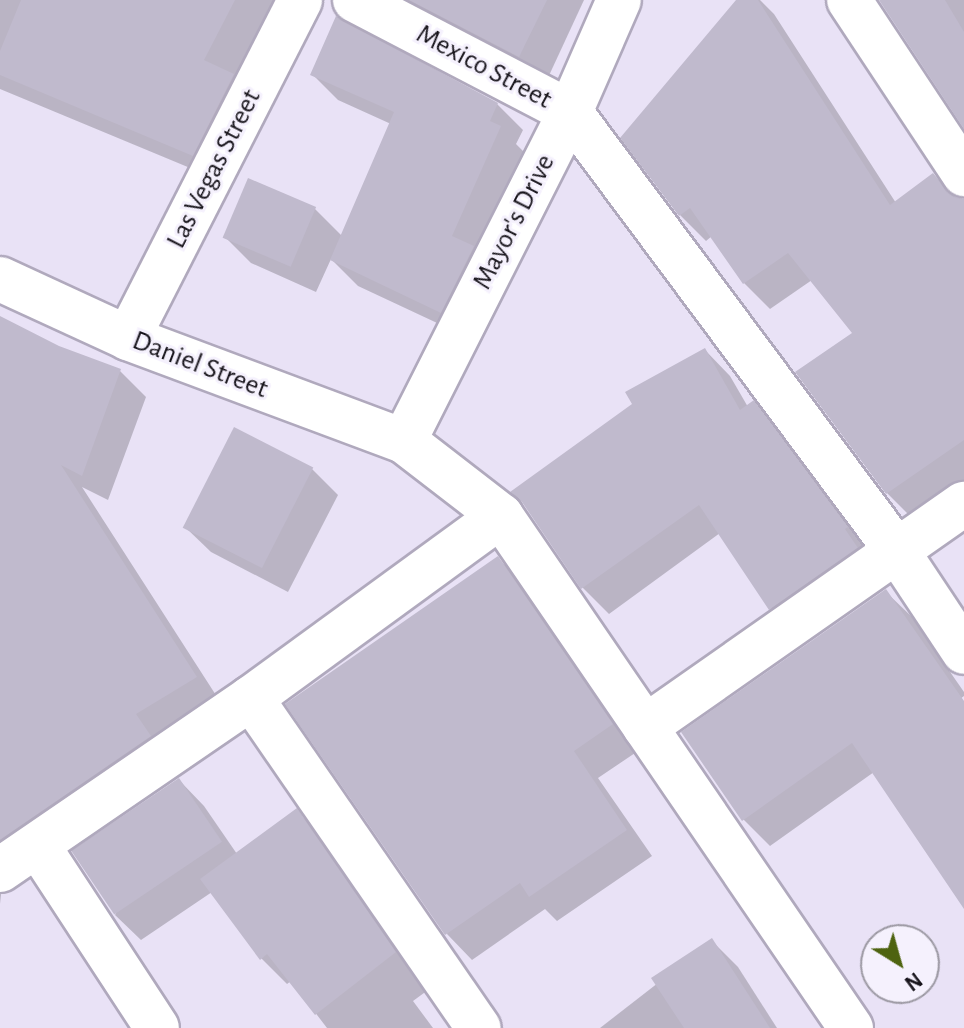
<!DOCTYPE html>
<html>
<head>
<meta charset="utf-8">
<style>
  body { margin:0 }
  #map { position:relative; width:964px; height:1028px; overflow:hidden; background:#e9e2f6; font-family:"Alegreya Sans",sans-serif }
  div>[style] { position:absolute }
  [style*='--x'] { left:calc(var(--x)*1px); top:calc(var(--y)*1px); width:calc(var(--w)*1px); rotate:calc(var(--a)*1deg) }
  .shadow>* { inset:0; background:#0003 }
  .building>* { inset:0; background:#c0bacd; transform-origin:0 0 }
  .roads { filter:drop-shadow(2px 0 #b0a9bd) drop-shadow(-2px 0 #b0a9bd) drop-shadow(0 2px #b0a9bd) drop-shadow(0 -2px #b0a9bd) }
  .minor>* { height:44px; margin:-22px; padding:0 22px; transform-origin:22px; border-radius:22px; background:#fff }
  span { translate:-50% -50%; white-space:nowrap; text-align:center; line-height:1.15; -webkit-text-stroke:6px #f5f1fd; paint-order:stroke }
  .street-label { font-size:28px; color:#17141b }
  .north { position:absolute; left:860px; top:924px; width:80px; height:80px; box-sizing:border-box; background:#f5f1fd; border:2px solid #9c99a3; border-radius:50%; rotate:143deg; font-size:22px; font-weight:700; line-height:32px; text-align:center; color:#17141b }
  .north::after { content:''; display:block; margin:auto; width:28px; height:36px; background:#4e6310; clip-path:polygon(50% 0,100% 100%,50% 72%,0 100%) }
</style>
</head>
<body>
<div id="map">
  <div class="shadow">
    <i style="clip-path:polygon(0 0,274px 0,235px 78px,259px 102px,219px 180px,0 89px)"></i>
    <i style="clip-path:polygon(354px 0,584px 0,546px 82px)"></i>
    <i style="clip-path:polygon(738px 0,760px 0,774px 14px,896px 203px,933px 176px,956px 198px,964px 199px,964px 484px,913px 519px,887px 493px,855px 333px,812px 280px,770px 309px,744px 283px,712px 236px,706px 241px,680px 215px)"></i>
    <i style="clip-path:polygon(881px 0,964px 0,964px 125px)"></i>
    <i style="clip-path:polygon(312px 74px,497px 104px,523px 130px,516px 144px,526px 154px,467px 337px,358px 286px,331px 259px,316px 292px,251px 263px,225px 237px,249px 180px,315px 209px,342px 236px,391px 124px,338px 100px)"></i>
    <i style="clip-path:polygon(0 319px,58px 348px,120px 371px,146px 397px,108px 500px,82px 487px,221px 703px,2px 886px,0 904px)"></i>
    <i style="clip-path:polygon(705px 350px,730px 376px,748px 407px,753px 403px,779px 429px,872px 554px,796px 634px,771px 608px,720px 533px,609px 614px,583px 588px,525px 504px,634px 405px)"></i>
    <i style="clip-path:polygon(312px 469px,338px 495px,288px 592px,211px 552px,185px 527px)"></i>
    <i style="clip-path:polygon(498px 558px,523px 584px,638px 751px,598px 778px,652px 856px,557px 921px,545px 909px,472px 960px,447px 934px)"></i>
    <i style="clip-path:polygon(886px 592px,912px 617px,964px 692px,964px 696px,952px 705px,964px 721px,964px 887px,874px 772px,770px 846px,744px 820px,684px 733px)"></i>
    <i style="clip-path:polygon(179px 780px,204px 806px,237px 854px,296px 811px,322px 836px,428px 990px,413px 1001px,433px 1028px,327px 1028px,291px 981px,287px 984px,261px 958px,212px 892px,141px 940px,115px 915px)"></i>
    <i style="clip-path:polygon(712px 941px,738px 967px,777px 1028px,600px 1028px)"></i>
  </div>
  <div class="building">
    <i style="clip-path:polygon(21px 0,235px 0,204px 60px,234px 74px,193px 156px,0 75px,0 51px)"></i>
    <i style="clip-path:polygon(409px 0,547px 0,519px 57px)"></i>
    <i style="clip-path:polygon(736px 0,758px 0,890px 205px,933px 173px,952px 196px,964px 199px,964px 440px,886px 494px,795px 372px,852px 333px,788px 253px,743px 284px,690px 208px,679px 216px,620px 138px)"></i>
    <i style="clip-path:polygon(879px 0,945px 0,964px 32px,964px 129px)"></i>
    <i style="clip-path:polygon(336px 16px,498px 103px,490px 121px,501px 126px,452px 236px,474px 246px,441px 313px,330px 260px,394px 112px,310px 75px)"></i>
    <i style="left:248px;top:178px;width:74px;height:65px;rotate:23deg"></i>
    <i style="clip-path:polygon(0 316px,59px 346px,121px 369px,82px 476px,61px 465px,197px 677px,136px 714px,151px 736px,0 840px)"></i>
    <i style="clip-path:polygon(705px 348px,740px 410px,754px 400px,848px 527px,845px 529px,858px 548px,769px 610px,699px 505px,581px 589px,522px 502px,510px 492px,632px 404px,625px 392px)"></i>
    <i style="left:234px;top:427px;width:89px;height:113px;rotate:27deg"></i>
    <i style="clip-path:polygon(498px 556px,613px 724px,574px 751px,627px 830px,529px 897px,520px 883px,445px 935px,285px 704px)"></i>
    <i style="clip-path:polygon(886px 589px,964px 701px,964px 909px,852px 743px,742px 821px,681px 732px)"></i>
    <i style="left:179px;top:778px;width:77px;height:130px;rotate:56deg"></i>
    <i style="clip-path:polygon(297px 808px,396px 952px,315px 1015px,267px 954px,260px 960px,200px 879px)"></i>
    <i style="clip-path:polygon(712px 938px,770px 1028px,684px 1028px,651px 978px)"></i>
  </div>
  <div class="roads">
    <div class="minor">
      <i style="--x:355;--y:0;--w:242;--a:27.5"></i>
      <i style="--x:570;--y:112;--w:547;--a:53.32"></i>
      <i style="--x:897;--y:551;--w:121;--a:56.4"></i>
      <i style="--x:849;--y:0;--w:209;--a:56.5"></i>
      <i style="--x:0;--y:279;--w:141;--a:24.7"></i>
      <i style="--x:128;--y:338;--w:295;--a:20.5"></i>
      <i style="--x:404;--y:441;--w:123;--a:37.7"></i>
      <i style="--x:501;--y:516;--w:620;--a:55.64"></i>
      <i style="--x:128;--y:338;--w:379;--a:-63"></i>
      <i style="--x:404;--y:441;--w:369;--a:-63.2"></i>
      <i style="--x:570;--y:112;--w:122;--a:-66.4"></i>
      <i style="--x:251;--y:698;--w:401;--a:55.4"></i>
      <i style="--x:645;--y:727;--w:389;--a:-35"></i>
      <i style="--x:38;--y:846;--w:217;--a:56.8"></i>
      <i style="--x:0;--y:870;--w:304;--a:-34.4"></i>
      <i style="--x:251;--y:698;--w:309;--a:-36.1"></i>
    </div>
  </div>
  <div class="street-label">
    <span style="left:484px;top:67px;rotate:28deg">Mexico Street</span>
    <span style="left:214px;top:169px;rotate:-63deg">Las Vegas Street</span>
    <span style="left:514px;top:222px;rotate:-63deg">Mayor's Drive</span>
    <span style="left:200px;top:365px;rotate:21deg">Daniel Street</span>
  </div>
  <div class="north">N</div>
</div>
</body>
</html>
